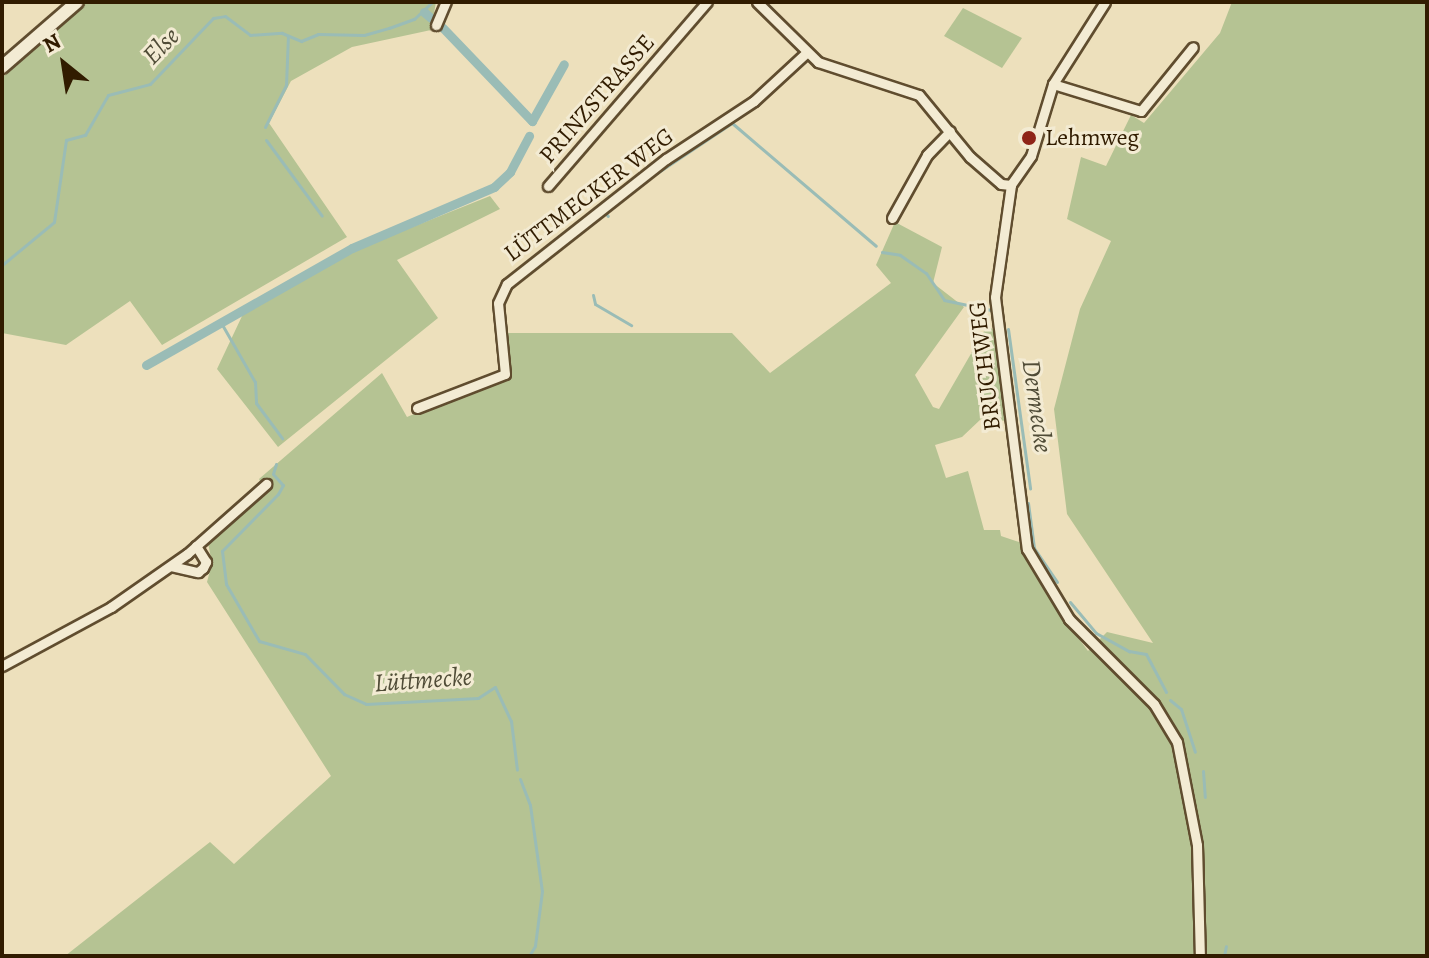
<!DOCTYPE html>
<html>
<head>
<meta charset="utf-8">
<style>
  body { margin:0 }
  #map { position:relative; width:1429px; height:958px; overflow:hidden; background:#ede0bc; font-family:Alegreya,serif }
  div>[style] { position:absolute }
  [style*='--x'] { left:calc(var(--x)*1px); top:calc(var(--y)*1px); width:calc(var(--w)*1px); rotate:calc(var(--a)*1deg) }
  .green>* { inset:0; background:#b5c393 }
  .stream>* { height:3px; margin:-1.5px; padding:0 1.5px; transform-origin:1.5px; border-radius:1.5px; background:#9abcb6 }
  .canal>* { height:9px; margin:-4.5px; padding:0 4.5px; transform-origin:4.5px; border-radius:4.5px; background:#9abcb6 }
  .roads { filter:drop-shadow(2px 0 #604d2f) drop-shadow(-2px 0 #604d2f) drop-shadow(0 2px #604d2f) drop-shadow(0 -2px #604d2f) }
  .minor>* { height:9px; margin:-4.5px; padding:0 4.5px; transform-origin:4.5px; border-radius:4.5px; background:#f3ebd3 }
  .secondary>* { height:12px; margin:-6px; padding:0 6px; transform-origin:6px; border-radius:6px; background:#f3ebd3 }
  .dots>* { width:22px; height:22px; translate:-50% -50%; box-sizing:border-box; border:4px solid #f3ebd3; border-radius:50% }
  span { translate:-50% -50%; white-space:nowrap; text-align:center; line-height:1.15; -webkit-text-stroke:6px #f3ebd3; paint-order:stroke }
  .street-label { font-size:24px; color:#311c00 }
  .poi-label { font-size:24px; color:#311c00 }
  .left { translate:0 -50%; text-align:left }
  .water-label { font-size:26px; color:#504c37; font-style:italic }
  .frame { position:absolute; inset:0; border:4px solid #311c00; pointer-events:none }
  .north { position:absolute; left:24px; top:24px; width:80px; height:80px; -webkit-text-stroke:6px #f3ebd3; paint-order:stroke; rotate:330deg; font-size:22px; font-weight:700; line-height:32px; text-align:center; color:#311c00 }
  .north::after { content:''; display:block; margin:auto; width:28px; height:36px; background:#311c00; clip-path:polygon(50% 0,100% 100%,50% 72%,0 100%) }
</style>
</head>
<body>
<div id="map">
  <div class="green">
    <i style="clip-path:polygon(87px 2px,436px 2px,431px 30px,352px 47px,291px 81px,269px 123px,347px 237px,162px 345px,130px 301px,66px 345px,2px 333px,2px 78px,49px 30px)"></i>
    <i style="clip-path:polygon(1232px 2px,1427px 2px,1427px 956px,65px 956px,210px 842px,234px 864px,331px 776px,207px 582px,212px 563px,208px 543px,265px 491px,259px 479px,382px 373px,407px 417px,509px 373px,505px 333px,732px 333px,770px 373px,891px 283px,876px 265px,895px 222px,942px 247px,933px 283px,964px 307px,915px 375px,933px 407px,939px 409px,987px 326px,996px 331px,1008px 421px,981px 419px,962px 437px,935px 445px,946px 478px,968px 471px,984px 530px,1000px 530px,1001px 536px,1022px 543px,1051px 601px,1088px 651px,1107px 632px,1153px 643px,1067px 514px,1054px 409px,1080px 309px,1111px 241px,1067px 219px,1081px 157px,1106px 166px,1131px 115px,1144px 123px,1220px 33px)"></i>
    <i style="clip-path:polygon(963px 8px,1022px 38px,1002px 68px,944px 36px)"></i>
    <i style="clip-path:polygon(490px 196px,500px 209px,397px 260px,438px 318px,278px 447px,217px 369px,243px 314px,350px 252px)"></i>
  </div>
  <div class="stream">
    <i style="--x:265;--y:127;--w:47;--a:-63.4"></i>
    <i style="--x:286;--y:85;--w:49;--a:-87.7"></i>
    <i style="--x:266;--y:140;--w:94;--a:53.6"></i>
    <i style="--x:654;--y:175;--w:94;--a:-33.7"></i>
    <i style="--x:732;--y:123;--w:189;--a:40.5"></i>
    <i style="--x:605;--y:213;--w:4;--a:45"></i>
    <i style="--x:882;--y:252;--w:18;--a:9"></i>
    <i style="--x:900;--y:255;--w:32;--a:35"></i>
    <i style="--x:926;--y:273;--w:32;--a:56"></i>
    <i style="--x:944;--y:300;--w:48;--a:12"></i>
    <i style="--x:2;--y:265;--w:67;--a:-39.6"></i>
    <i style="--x:54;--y:222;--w:83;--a:-81.7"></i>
    <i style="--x:66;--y:140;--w:20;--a:-15"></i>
    <i style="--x:85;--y:135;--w:46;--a:-60.1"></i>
    <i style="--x:108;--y:95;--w:43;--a:-14.7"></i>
    <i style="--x:150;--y:84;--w:91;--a:-46.3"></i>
    <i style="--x:213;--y:18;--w:12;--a:-9"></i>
    <i style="--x:225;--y:16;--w:31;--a:37"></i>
    <i style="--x:250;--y:35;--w:32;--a:-4"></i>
    <i style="--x:282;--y:33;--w:21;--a:23"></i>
    <i style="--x:301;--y:41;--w:18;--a:-22"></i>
    <i style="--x:318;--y:34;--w:46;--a:1.2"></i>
    <i style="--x:364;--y:35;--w:26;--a:-16"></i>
    <i style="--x:389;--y:28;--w:27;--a:-20"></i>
    <i style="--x:414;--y:19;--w:25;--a:-43"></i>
    <i style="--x:593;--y:295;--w:9;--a:77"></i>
    <i style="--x:595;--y:304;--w:42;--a:30.3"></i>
    <i style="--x:220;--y:321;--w:70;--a:60.2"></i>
    <i style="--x:255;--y:382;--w:21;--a:87"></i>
    <i style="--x:256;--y:403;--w:44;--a:53.4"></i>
    <i style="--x:1008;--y:329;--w:161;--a:82.1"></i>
    <i style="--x:276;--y:464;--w:10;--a:107"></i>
    <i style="--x:273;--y:474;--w:15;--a:48"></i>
    <i style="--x:283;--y:485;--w:10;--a:119"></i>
    <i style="--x:278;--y:494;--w:80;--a:134.5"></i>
    <i style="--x:222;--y:551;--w:33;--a:83"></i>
    <i style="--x:226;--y:584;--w:66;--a:59.9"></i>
    <i style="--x:259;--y:641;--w:48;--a:15.8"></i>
    <i style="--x:305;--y:654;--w:56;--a:45.7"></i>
    <i style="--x:344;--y:694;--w:24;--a:24"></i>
    <i style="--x:366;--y:704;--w:112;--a:-3.1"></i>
    <i style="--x:478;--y:698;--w:20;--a:-33"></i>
    <i style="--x:495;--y:687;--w:38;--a:65"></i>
    <i style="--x:511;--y:721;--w:49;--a:83"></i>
    <i style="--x:1028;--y:503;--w:45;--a:82.4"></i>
    <i style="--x:1034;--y:548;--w:41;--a:55.9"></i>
    <i style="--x:1070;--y:602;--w:40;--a:50"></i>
    <i style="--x:1096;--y:633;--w:38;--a:29"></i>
    <i style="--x:1129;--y:651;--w:17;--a:10"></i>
    <i style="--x:1146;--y:654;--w:43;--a:62.2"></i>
    <i style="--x:1170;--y:700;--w:14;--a:39"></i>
    <i style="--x:1181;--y:709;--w:45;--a:72"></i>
    <i style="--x:1203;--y:771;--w:26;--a:86"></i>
    <i style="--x:520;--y:779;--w:28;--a:69"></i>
    <i style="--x:530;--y:805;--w:87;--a:82.1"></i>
    <i style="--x:542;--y:891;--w:55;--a:97.3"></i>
    <i style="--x:535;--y:946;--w:12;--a:121"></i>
    <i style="--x:1224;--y:956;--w:10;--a:-79"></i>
  </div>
  <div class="canal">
    <i style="--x:424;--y:12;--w:9;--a:41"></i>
    <i style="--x:443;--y:28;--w:129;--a:46.3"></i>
    <i style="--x:532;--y:121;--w:65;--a:-60.7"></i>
    <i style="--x:146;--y:365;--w:237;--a:-29.6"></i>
    <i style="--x:352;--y:248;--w:155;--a:-23.2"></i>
    <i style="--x:494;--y:187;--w:22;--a:-43"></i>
    <i style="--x:510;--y:172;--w:41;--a:-62.2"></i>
  </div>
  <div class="roads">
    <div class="minor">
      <i style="--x:757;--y:2;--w:86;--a:44.5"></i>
      <i style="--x:818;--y:62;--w:106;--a:18.1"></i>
      <i style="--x:919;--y:95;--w:80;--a:50.6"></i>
      <i style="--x:970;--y:157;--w:41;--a:41.1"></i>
      <i style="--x:1001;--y:184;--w:10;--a:6"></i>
      <i style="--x:1105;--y:2;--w:97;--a:122.4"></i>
      <i style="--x:1053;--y:84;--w:75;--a:107"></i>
      <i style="--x:1031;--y:156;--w:35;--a:125"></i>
      <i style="--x:1011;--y:185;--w:113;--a:98.1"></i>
      <i style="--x:995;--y:297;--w:254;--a:82.8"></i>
      <i style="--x:1027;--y:549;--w:82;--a:59"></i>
      <i style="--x:1069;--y:619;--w:120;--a:45"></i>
      <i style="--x:1154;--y:704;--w:44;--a:58.8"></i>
      <i style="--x:1177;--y:742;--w:105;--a:79"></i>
      <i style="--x:1197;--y:845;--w:111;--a:88.5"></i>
      <i style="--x:436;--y:25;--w:25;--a:-67"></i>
      <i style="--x:1053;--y:84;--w:92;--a:17.1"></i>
      <i style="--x:1141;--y:111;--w:82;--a:-50.9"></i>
      <i style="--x:548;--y:186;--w:243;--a:-49.2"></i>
      <i style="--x:892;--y:218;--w:72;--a:-60.9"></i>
      <i style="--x:927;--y:155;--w:33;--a:-46"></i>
      <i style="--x:417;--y:408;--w:94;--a:-21.1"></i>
      <i style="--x:505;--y:374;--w:71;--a:-95.6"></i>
      <i style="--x:498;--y:303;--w:21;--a:-65"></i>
      <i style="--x:507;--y:284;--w:202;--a:-38.2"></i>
      <i style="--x:666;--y:159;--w:105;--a:-33.4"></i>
      <i style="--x:754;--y:101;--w:71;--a:-42.7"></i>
      <i style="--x:171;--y:566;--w:28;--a:13"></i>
      <i style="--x:198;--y:572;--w:6;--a:-39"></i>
      <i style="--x:203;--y:568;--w:7;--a:-63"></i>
      <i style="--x:206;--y:562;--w:19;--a:-122"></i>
      <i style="--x:2;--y:666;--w:124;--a:-28.4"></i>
      <i style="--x:111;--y:607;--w:93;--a:-34.9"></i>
      <i style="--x:187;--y:554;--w:106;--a:-41.5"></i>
    </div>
    <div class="secondary">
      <i style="--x:2;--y:67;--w:99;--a:-40.9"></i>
    </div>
  </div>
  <div class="dots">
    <i style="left:1029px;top:138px;background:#8f2418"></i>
  </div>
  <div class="street-label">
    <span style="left:597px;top:99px;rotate:-49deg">PRINZSTRASSE</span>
    <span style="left:589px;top:195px;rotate:-37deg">LÜTTMECKER WEG</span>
    <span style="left:985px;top:366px;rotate:-97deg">BRUCHWEG</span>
  </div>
  <div class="poi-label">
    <span class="left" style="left:1045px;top:138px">Lehmweg</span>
  </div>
  <div class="water-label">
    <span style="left:161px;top:46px;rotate:-46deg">Else</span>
    <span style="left:1037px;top:406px;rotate:82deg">Dermecke</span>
    <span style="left:423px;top:680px;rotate:-4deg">Lüttmecke</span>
  </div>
  <div class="frame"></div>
  <div class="north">N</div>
</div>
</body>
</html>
